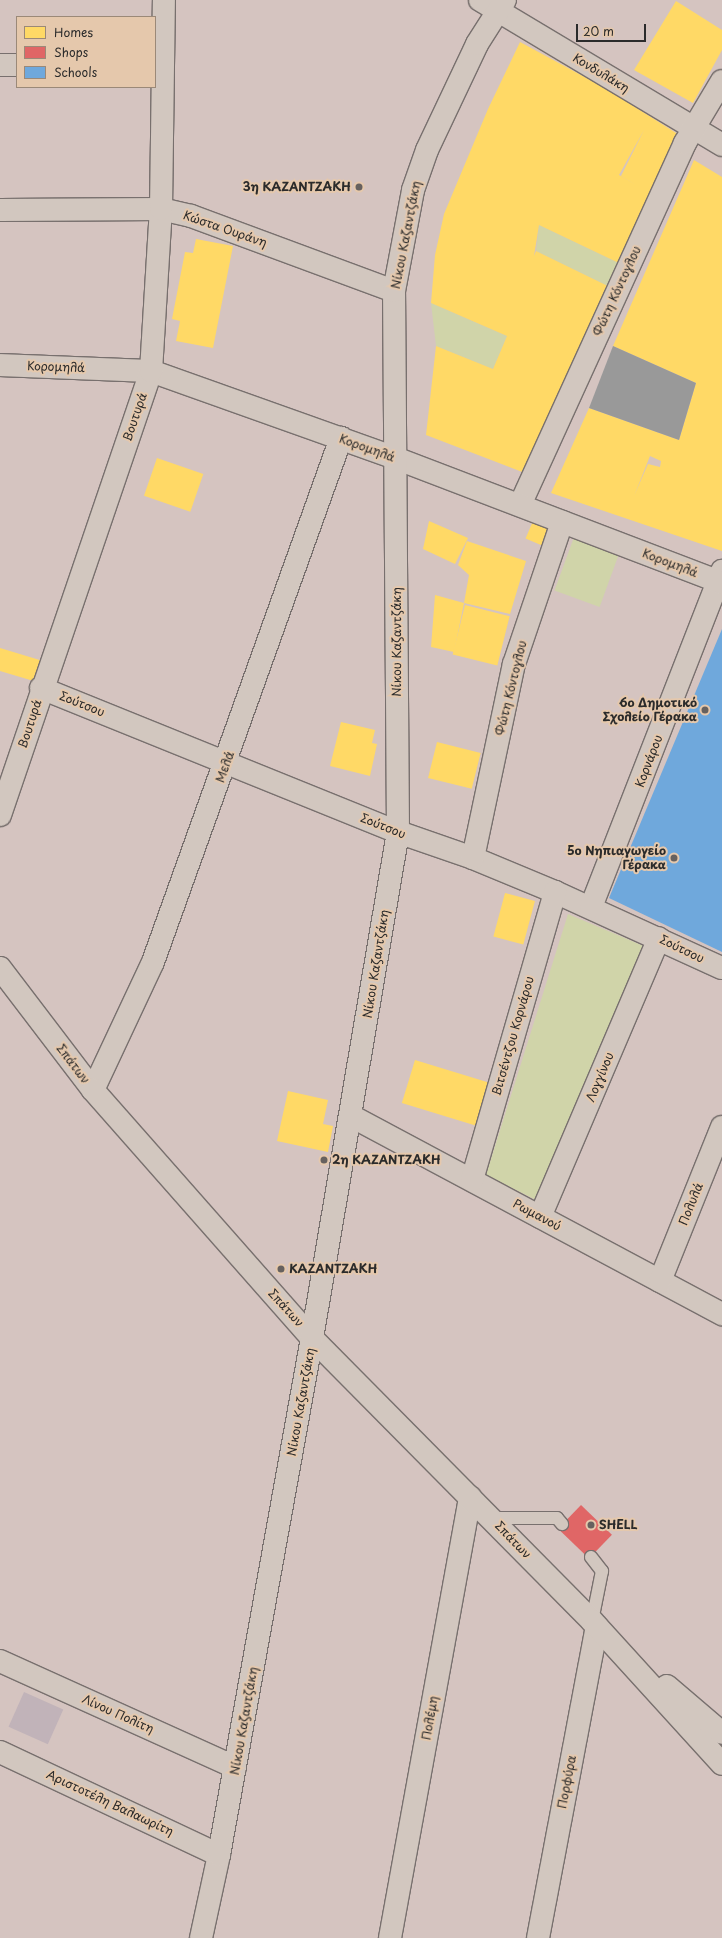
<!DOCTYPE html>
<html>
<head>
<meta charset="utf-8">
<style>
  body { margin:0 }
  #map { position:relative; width:722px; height:1938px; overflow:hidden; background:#d5c4c0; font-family:"Playpen Sans",sans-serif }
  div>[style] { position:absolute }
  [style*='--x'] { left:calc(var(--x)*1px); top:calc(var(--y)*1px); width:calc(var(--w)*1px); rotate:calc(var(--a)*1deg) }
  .green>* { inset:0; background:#d0d4a9; transform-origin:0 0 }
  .homes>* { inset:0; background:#ffd966; transform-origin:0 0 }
  .shops>* { inset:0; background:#e06666; transform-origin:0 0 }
  .schools>* { inset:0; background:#6fa8dc }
  .industry>* { inset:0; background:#999 }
  .building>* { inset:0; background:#c1b3b9; transform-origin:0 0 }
  .roads { filter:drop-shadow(1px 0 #78706e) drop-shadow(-1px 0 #78706e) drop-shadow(0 1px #78706e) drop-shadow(0 -1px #78706e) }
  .lane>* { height:12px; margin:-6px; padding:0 6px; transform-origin:6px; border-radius:6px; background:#d2c7bf }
  .street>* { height:22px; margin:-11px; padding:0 11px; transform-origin:11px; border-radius:11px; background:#d2c7bf }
  .secondary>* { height:22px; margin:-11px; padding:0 11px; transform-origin:11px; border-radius:11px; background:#d2c7bf }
  .dots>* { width:11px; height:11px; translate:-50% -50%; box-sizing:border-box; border:2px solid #e5c8ac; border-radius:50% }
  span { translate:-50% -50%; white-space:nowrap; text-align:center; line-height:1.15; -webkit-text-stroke:4px #e5c8ac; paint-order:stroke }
  .street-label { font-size:12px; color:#2b2b2b }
  .poi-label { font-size:12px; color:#2b2b2b; font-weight:700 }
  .right { translate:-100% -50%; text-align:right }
  .left { translate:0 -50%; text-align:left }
  .legend { position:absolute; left:16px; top:16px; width:140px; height:72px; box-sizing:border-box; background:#e5c8ac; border:1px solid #9b8978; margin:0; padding:5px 7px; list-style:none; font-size:12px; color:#2b2b2b }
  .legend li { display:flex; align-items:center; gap:8px; height:20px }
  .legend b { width:20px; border:1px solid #9b8978 }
  .scale { position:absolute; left:576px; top:24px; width:70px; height:18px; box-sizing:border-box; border:2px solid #2b2b2b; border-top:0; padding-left:5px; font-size:12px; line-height:14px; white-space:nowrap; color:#2b2b2b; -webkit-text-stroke:3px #e5c8ac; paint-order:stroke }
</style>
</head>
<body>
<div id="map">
  <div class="green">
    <i style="clip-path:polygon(539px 225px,623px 265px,614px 289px,536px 251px)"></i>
    <i style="clip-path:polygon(431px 303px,507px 336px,493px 369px,436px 346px)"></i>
    <i style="left:574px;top:537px;width:48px;height:57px;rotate:20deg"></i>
    <i style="clip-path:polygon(568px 914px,646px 947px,540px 1202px,486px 1175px)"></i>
  </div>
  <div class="homes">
    <i style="clip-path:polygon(676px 1px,722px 30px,722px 50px,693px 103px,634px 70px)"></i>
    <i style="clip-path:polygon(evenodd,520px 42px,605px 88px,684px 138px,623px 265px,539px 225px,534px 256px,536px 251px,614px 289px,530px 475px,426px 435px,436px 346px,493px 369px,507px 336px,431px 303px,435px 255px,444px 214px,488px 109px,520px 42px,644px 130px,621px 176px,638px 186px,619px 175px,644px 130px)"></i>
    <i style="clip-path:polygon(evenodd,694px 160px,722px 177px,722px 551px,551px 493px,589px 408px,679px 440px,696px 383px,613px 346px,694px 160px,650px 456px,661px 461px,660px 467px,648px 464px,634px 496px,650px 456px)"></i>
    <i style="clip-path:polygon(196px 239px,233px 246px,213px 348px,176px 341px,180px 321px,172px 319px,185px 252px,193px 253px)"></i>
    <i style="left:157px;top:458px;width:49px;height:40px;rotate:19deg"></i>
    <i style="clip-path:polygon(429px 521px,468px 538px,455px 564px,423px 549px)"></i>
    <i style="left:533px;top:521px;width:23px;height:19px;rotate:23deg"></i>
    <i style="clip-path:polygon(467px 541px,526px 561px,510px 614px,464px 603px,454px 652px,431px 647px,435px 595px,464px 603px,469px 575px,458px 565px)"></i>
    <i style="left:465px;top:605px;width:46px;height:51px;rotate:14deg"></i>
    <i style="clip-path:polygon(0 648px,43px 661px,37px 682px,0 671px)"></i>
    <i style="clip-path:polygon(341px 722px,375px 730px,372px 743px,377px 744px,370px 776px,330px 766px)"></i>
    <i style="left:437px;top:742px;width:45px;height:37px;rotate:14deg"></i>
    <i style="left:505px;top:893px;width:31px;height:45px;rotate:15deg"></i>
    <i style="left:415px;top:1060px;width:77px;height:45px;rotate:17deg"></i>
    <i style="clip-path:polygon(288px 1091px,328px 1100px,323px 1124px,333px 1126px,328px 1152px,277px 1141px)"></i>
  </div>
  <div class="shops">
    <i style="left:581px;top:1505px;width:43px;height:33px;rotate:44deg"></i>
  </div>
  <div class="schools">
    <i style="clip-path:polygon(722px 629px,722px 952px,609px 898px)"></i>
  </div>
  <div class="industry">
    <i style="clip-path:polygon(613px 346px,696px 383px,679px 440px,589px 408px)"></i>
  </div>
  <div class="building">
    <i style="left:24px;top:1692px;width:43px;height:38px;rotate:24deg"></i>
  </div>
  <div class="roads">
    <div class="lane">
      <i style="--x:491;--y:1518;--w:66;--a:0"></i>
      <i style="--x:557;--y:1518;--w:8;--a:50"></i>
      <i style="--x:591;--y:1557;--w:18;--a:52"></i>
      <i style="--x:602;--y:1571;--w:51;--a:101.3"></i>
    </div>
    <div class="street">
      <i style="--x:480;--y:0;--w:282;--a:30.9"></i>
      <i style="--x:0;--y:65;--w:17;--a:0"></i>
      <i style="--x:0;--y:210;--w:161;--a:-0.4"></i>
      <i style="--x:161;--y:209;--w:31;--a:13"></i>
      <i style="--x:191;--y:216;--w:216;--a:20.3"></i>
      <i style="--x:0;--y:365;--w:151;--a:2.3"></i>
      <i style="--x:151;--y:371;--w:259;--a:19.6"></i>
      <i style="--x:520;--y:505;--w:398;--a:-65.5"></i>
      <i style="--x:685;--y:143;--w:72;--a:-59.2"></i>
      <i style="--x:41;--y:688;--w:385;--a:22"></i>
      <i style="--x:398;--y:832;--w:79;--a:19.1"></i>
      <i style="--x:473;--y:858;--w:89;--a:22.5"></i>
      <i style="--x:555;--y:892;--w:183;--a:24.5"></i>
      <i style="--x:0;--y:815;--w:469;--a:-71.2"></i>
      <i style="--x:151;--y:371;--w:162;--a:-86.5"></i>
      <i style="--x:161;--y:209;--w:209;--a:-89.2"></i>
      <i style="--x:473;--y:858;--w:198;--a:-78.1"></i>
      <i style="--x:514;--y:664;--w:150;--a:-71.3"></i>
      <i style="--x:591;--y:907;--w:361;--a:-68.7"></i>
      <i style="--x:93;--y:1090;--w:141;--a:-64.9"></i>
      <i style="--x:153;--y:962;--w:557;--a:-70.26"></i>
      <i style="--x:351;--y:1116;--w:421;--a:28.1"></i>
      <i style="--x:472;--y:1180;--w:300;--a:-73.9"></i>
      <i style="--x:540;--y:1217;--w:303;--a:-66.9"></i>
      <i style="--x:660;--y:1281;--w:166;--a:-68.1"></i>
      <i style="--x:0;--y:1661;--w:258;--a:24.3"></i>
      <i style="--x:0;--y:1752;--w:242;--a:25.2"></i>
      <i style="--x:390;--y:1938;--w:448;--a:-79.7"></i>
      <i style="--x:538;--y:1938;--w:317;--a:-79.3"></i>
    </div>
    <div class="secondary">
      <i style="--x:395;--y:458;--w:350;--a:20.9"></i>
      <i style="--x:0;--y:968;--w:153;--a:52.7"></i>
      <i style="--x:93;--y:1090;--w:331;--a:48.6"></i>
      <i style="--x:312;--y:1338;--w:398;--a:45.3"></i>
      <i style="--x:592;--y:1621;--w:193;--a:47.7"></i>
      <i style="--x:667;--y:1686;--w:72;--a:40.5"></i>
      <i style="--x:201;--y:1938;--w:85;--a:-77.8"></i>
      <i style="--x:219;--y:1855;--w:525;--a:-79.8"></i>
      <i style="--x:312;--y:1338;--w:513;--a:-80.35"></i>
      <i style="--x:398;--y:832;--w:541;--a:-90.42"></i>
      <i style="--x:394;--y:291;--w:103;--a:-79.3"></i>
      <i style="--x:413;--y:190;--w:42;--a:-70.7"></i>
      <i style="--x:427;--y:150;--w:117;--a:-64.7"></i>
      <i style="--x:477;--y:44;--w:52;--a:-57.5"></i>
    </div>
  </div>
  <div class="dots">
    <i style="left:359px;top:187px;background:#66615f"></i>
    <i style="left:705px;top:710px;background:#66615f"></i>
    <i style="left:674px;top:858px;background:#66615f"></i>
    <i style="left:324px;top:1160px;background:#66615f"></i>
    <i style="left:281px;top:1269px;background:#66615f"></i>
    <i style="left:591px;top:1525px;background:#66615f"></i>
  </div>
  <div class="street-label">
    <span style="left:601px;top:73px;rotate:31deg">Κονδυλάκη</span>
    <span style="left:225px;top:229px;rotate:19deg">Κώστα Ουράνη</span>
    <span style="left:406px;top:235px;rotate:-79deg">Νίκου Καζαντζάκη</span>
    <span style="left:617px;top:291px;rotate:-65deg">Φώτη Κόντογλου</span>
    <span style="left:56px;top:367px;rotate:2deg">Κορομηλά</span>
    <span style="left:135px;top:417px;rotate:-71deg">Βουτυρά</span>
    <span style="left:367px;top:448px;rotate:20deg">Κορομηλά</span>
    <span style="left:670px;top:563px;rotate:21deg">Κορομηλά</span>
    <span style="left:397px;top:642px;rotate:-90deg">Νίκου Καζαντζάκη</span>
    <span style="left:511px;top:688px;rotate:-76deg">Φώτη Κόντογλου</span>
    <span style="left:82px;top:704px;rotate:22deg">Σούτσου</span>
    <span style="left:30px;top:724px;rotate:-72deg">Βουτυρά</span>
    <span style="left:649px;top:761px;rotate:-69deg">Κορνάρου</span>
    <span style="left:225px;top:767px;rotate:-70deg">Μελά</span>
    <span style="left:383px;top:826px;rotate:22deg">Σούτσου</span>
    <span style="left:682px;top:949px;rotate:26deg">Σούτσου</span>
    <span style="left:376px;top:964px;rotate:-81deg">Νίκου Καζαντζάκη</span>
    <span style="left:513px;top:1036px;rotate:-74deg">Βιτσέντζου Κορνάρου</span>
    <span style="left:73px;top:1064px;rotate:53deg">Σπάτων</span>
    <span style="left:600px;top:1077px;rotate:-67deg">Λογγίνου</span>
    <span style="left:691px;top:1204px;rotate:-68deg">Πολυλά</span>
    <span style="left:537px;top:1215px;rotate:28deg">Ρωμανού</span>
    <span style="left:286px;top:1308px;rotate:48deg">Σπάτων</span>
    <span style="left:301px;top:1402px;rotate:-80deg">Νίκου Καζαντζάκη</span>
    <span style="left:513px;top:1540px;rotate:46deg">Σπάτων</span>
    <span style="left:118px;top:1714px;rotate:24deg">Λίνου Πολίτη</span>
    <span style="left:430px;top:1718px;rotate:-80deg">Πολέμη</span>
    <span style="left:244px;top:1721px;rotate:-80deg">Νίκου Καζαντζάκη</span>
    <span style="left:567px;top:1782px;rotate:-79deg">Πορφύρα</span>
    <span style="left:110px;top:1803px;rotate:25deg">Αριστοτέλη Βαλαωρίτη</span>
  </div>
  <div class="poi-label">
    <span class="right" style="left:351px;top:187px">3η ΚΑΖΑΝΤΖΑΚΗ</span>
    <span class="right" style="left:697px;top:710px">6ο Δημοτικό<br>Σχολείο Γέρακα</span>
    <span class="right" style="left:666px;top:858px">5ο Νηπιαγωγείο<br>Γέρακα</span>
    <span class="left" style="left:332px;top:1160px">2η ΚΑΖΑΝΤΖΑΚΗ</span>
    <span class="left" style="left:289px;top:1269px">ΚΑΖΑΝΤΖΑΚΗ</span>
    <span class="left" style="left:599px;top:1525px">SHELL</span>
  </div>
  <ul class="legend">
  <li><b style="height:11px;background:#ffd966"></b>Homes</li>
  <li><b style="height:11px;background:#e06666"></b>Shops</li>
  <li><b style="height:11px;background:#6fa8dc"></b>Schools</li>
  </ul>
  <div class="scale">20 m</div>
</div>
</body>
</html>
